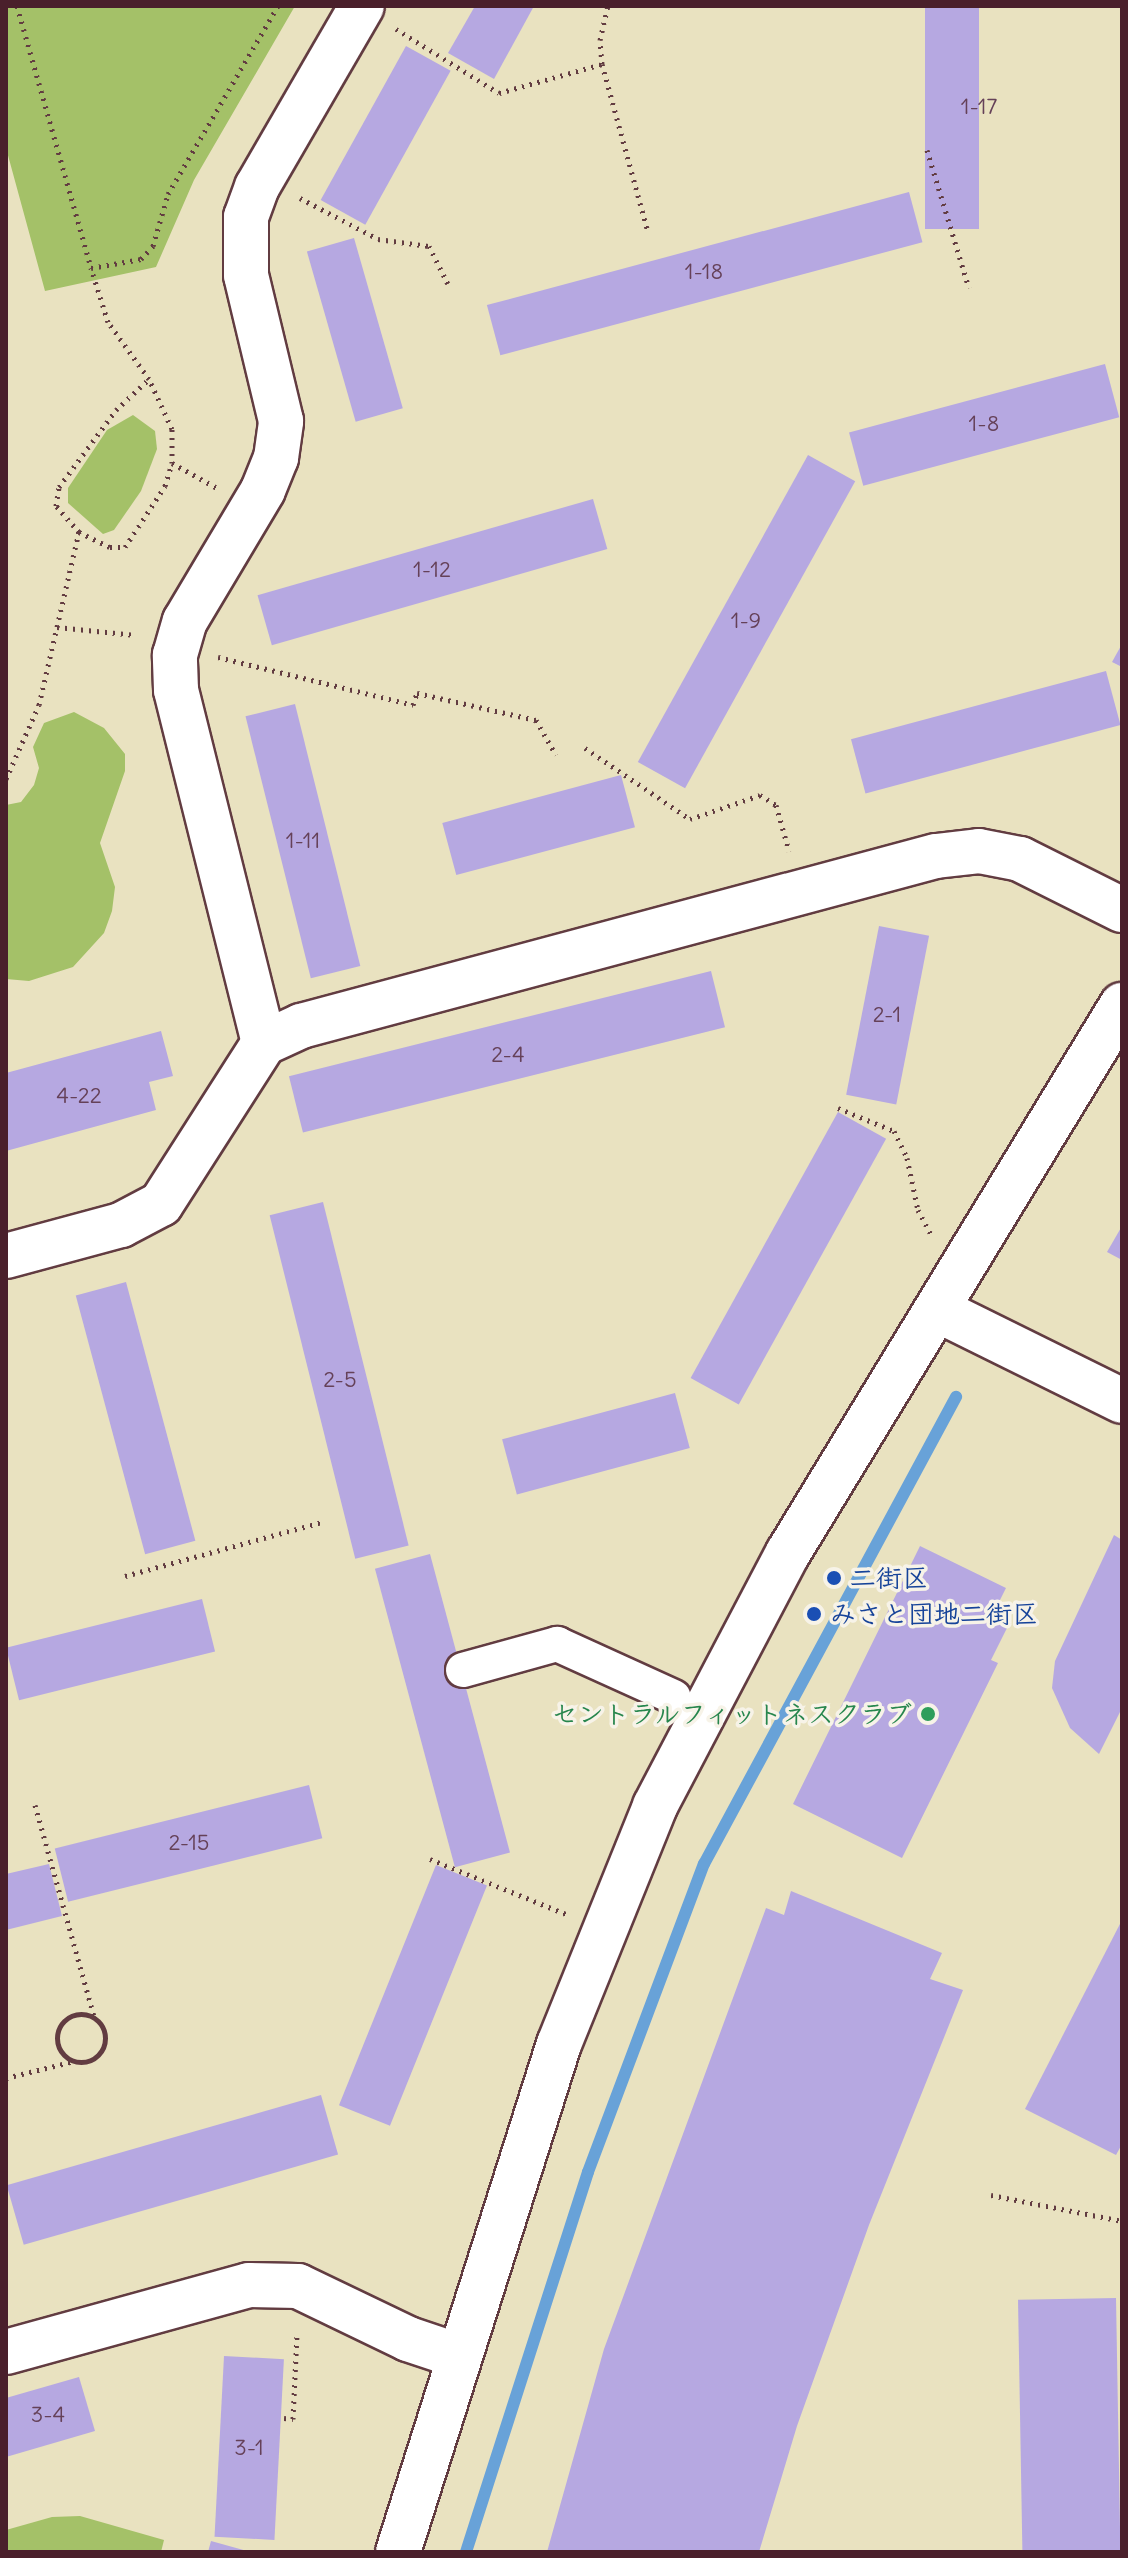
<!DOCTYPE html>
<html>
<head>
<meta charset="utf-8">
<style>
  body { margin:0 }
  #map { position:relative; width:1128px; height:2558px; overflow:hidden; background:#e9e2c0; font-family:Delius,"Klee One",sans-serif }
  div>[style] { position:absolute }
  [style*='--x'] { left:calc(var(--x)*1px); top:calc(var(--y)*1px); width:calc(var(--w)*1px); rotate:calc(var(--a)*1deg) }
  .green>* { inset:0; background:#a4c168 }
  .stream>* { height:12px; margin:-6px; padding:0 6px; transform-origin:6px; border-radius:6px; background:#68a2d8 }
  .building>* { inset:0; background:#b6a8e1; transform-origin:0 0 }
  .path>* { height:5px; margin-top:-2.5px; transform-origin:0; background:repeating-linear-gradient(90deg,#623c41 0 2px,transparent 0 8px) }
  .path>.ring { margin:-2.5px; padding:0; box-sizing:content-box; background:none; border:5px solid #623c41; border-radius:50% }
  .roads { filter:drop-shadow(2px 0 #623c41) drop-shadow(-2px 0 #623c41) drop-shadow(0 2px #623c41) drop-shadow(0 -2px #623c41) }
  .pedestrian>* { height:34px; margin:-17px; padding:0 17px; transform-origin:17px; border-radius:17px; background:#fff }
  .minor>* { height:44px; margin:-22px; padding:0 22px; transform-origin:22px; border-radius:22px; background:#fff }
  .tertiary>* { height:44px; margin:-22px; padding:0 22px; transform-origin:22px; border-radius:22px; background:#fff }
  .dots>* { width:22px; height:22px; translate:-50% -50%; box-sizing:border-box; border:4px solid #f7f3e8; border-radius:50% }
  span { translate:-50% -50%; white-space:nowrap; text-align:center; line-height:1.15; -webkit-text-stroke:7px #f7f3e8; paint-order:stroke }
  .number-label { font-size:22px; color:#654158 }
  .number-label span { -webkit-text-stroke-width:0 }
  .transit-label { font-size:26px; color:#164399; font-weight:700 }
  .left { translate:0 -50%; text-align:left }
  .leisure-label { font-size:26px; color:#27864d; font-weight:700 }
  .right { translate:-100% -50%; text-align:right }
  .frame { position:absolute; inset:0; border:8px solid #4a1f2b; pointer-events:none }
</style>
</head>
<body>
<div id="map">
  <div class="green">
    <i style="clip-path:polygon(6px 6px,295px 6px,194px 180px,156px 267px,45px 291px,6px 148px)"></i>
    <i style="clip-path:polygon(133px 415px,155px 431px,157px 449px,141px 491px,114px 530px,103px 534px,68px 503px,68px 488px,107px 430px)"></i>
    <i style="clip-path:polygon(74px 712px,104px 728px,125px 754px,125px 771px,100px 843px,115px 887px,112px 911px,104px 933px,73px 967px,29px 981px,6px 979px,6px 805px,21px 802px,34px 785px,39px 768px,33px 747px,44px 723px)"></i>
    <i style="clip-path:polygon(80px 2516px,164px 2540px,161px 2552px,6px 2552px,6px 2530px,52px 2517px)"></i>
  </div>
  <div class="stream">
    <i style="--x:466;--y:2552;--w:399;--a:-72.2"></i>
    <i style="--x:588;--y:2172;--w:329;--a:-69.4"></i>
    <i style="--x:704;--y:1864;--w:531;--a:-61.65"></i>
  </div>
  <div class="building">
    <i style="clip-path:polygon(475px 6px,534px 6px,494px 79px,448px 53px)"></i>
    <i style="left:925px;top:6px;width:54px;height:223px"></i>
    <i style="left:406px;top:46px;width:51px;height:176px;rotate:29deg"></i>
    <i style="left:909px;top:192px;width:52px;height:437px;rotate:75deg"></i>
    <i style="left:354px;top:238px;width:177px;height:49px;rotate:74deg"></i>
    <i style="left:1105px;top:364px;width:55px;height:265px;rotate:75deg"></i>
    <i style="left:808px;top:455px;width:54px;height:351px;rotate:29deg"></i>
    <i style="left:593px;top:499px;width:52px;height:349px;rotate:74deg"></i>
    <i style="clip-path:polygon(1122px 644px,1122px 667px,1112px 662px)"></i>
    <i style="left:1106px;top:671px;width:56px;height:264px;rotate:75deg"></i>
    <i style="left:295px;top:704px;width:270px;height:51px;rotate:76deg"></i>
    <i style="left:621px;top:775px;width:54px;height:185px;rotate:75deg"></i>
    <i style="left:879px;top:926px;width:51px;height:172px;rotate:11deg"></i>
    <i style="left:711px;top:971px;width:58px;height:435px;rotate:76deg"></i>
    <i style="clip-path:polygon(161px 1031px,173px 1076px,149px 1082px,156px 1110px,6px 1151px,6px 1073px)"></i>
    <i style="left:838px;top:1112px;width:55px;height:304px;rotate:29deg"></i>
    <i style="left:323px;top:1202px;width:354px;height:55px;rotate:76deg"></i>
    <i style="clip-path:polygon(1122px 1226px,1122px 1260px,1107px 1252px)"></i>
    <i style="left:126px;top:1282px;width:268px;height:52px;rotate:75deg"></i>
    <i style="left:675px;top:1393px;width:57px;height:179px;rotate:75deg"></i>
    <i style="clip-path:polygon(1114px 1535px,1122px 1540px,1122px 1708px,1099px 1754px,1070px 1728px,1052px 1688px,1055px 1661px)"></i>
    <i style="clip-path:polygon(920px 1546px,1006px 1588px,991px 1618px,1008px 1626px,991px 1660px,998px 1663px,902px 1858px,793px 1804px)"></i>
    <i style="left:430px;top:1554px;width:309px;height:57px;rotate:75deg"></i>
    <i style="left:202px;top:1599px;width:54px;height:202px;rotate:76deg"></i>
    <i style="left:309px;top:1785px;width:55px;height:262px;rotate:76deg"></i>
    <i style="clip-path:polygon(49px 1864px,62px 1916px,6px 1930px,6px 1874px)"></i>
    <i style="left:436px;top:1865px;width:55px;height:259px;rotate:22deg"></i>
    <i style="clip-path:polygon(791px 1891px,942px 1953px,930px 1979px,963px 1990px,869px 2225px,797px 2426px,759px 2552px,547px 2552px,604px 2349px,766px 1908px,784px 1915px)"></i>
    <i style="clip-path:polygon(1122px 1920px,1122px 2144px,1116px 2155px,1025px 2109px)"></i>
    <i style="left:321px;top:2095px;width:62px;height:327px;rotate:74deg"></i>
    <i style="left:1116px;top:2298px;width:254px;height:98px;rotate:89deg"></i>
    <i style="left:224px;top:2356px;width:60px;height:181px;rotate:3deg"></i>
    <i style="clip-path:polygon(79px 2377px,95px 2431px,6px 2457px,6px 2398px)"></i>
    <i style="clip-path:polygon(211px 2541px,247px 2551px,247px 2552px,208px 2552px)"></i>
  </div>
  <div class="path">
    <i style="--x:17;--y:6;--w:272;--a:74.2"></i>
    <i style="--x:91;--y:268;--w:51;--a:-10.2"></i>
    <i style="--x:141;--y:259;--w:18;--a:-47"></i>
    <i style="--x:153;--y:246;--w:54;--a:-73.9"></i>
    <i style="--x:168;--y:194;--w:218;--a:-59.7"></i>
    <i style="--x:396;--y:29;--w:121;--a:31.9"></i>
    <i style="--x:499;--y:93;--w:107;--a:-15.7"></i>
    <i style="--x:602;--y:64;--w:171;--a:74.7"></i>
    <i style="--x:602;--y:64;--w:24;--a:-95"></i>
    <i style="--x:600;--y:40;--w:35;--a:-77"></i>
    <i style="--x:927;--y:150;--w:144;--a:73.1"></i>
    <i style="--x:300;--y:198;--w:88;--a:27.7"></i>
    <i style="--x:378;--y:239;--w:51;--a:7.8"></i>
    <i style="--x:429;--y:246;--w:42;--a:63.4"></i>
    <i style="--x:172;--y:463;--w:51;--a:29.1"></i>
    <i style="--x:79;--y:532;--w:34;--a:26"></i>
    <i style="--x:110;--y:547;--w:15;--a:0"></i>
    <i style="--x:125;--y:547;--w:73;--a:-56.7"></i>
    <i style="--x:165;--y:486;--w:24;--a:-73"></i>
    <i style="--x:172;--y:463;--w:34;--a:-90"></i>
    <i style="--x:172;--y:429;--w:55;--a:-114.7"></i>
    <i style="--x:57;--y:627;--w:79;--a:5.8"></i>
    <i style="--x:218;--y:657;--w:201;--a:13.8"></i>
    <i style="--x:413;--y:705;--w:13;--a:-72"></i>
    <i style="--x:417;--y:693;--w:122;--a:12.8"></i>
    <i style="--x:536;--y:720;--w:40;--a:60.3"></i>
    <i style="--x:585;--y:748;--w:127;--a:34.1"></i>
    <i style="--x:690;--y:819;--w:74;--a:-18.9"></i>
    <i style="--x:760;--y:795;--w:19;--a:32"></i>
    <i style="--x:776;--y:805;--w:48;--a:74.2"></i>
    <i style="--x:6;--y:779;--w:81;--a:-66"></i>
    <i style="--x:39;--y:705;--w:178;--a:-77"></i>
    <i style="--x:79;--y:532;--w:35;--a:-131"></i>
    <i style="--x:56;--y:506;--w:19;--a:-81"></i>
    <i style="--x:59;--y:487;--w:96;--a:-53.5"></i>
    <i style="--x:116;--y:410;--w:45;--a:-43.2"></i>
    <i style="--x:149;--y:379;--w:70;--a:-125.7"></i>
    <i style="--x:108;--y:322;--w:57;--a:-107.5"></i>
    <i style="--x:838;--y:1108;--w:61;--a:22.3"></i>
    <i style="--x:894;--y:1131;--w:30;--a:64"></i>
    <i style="--x:907;--y:1158;--w:53;--a:78.1"></i>
    <i style="--x:918;--y:1210;--w:30;--a:62"></i>
    <i style="--x:125;--y:1576;--w:205;--a:-15.3"></i>
    <i style="--x:35;--y:1805;--w:220;--a:74.4"></i>
    <i style="--x:430;--y:1859;--w:147;--a:22"></i>
    <i class="ring" style="left:57px;top:2014px;width:43px;height:43px"></i>
    <i style="--x:6;--y:2078;--w:70;--a:-14"></i>
    <i style="--x:991;--y:2195;--w:134;--a:11.2"></i>
    <i style="--x:284;--y:2418;--w:9;--a:6"></i>
    <i style="--x:293;--y:2419;--w:86;--a:-87.3"></i>
  </div>
  <div class="roads">
    <div class="pedestrian">
      <i style="--x:463;--y:1670;--w:98;--a:-15.5"></i>
      <i style="--x:557;--y:1644;--w:128;--a:24.4"></i>
    </div>
    <div class="minor">
      <i style="--x:264;--y:1043;--w:41;--a:-24.7"></i>
      <i style="--x:301;--y:1026;--w:657;--a:-14.99"></i>
      <i style="--x:936;--y:856;--w:43;--a:-6.6"></i>
      <i style="--x:979;--y:851;--w:42;--a:11"></i>
      <i style="--x:1020;--y:859;--w:114;--a:26.6"></i>
      <i style="--x:6;--y:1256;--w:119;--a:-15.1"></i>
      <i style="--x:121;--y:1225;--w:45;--a:-27.7"></i>
      <i style="--x:161;--y:1204;--w:191;--a:-57.4"></i>
      <i style="--x:264;--y:1043;--w:364;--a:-104"></i>
      <i style="--x:176;--y:690;--w:35;--a:-92"></i>
      <i style="--x:175;--y:655;--w:35;--a:-74"></i>
      <i style="--x:185;--y:621;--w:152;--a:-59.2"></i>
      <i style="--x:263;--y:490;--w:35;--a:-68"></i>
      <i style="--x:276;--y:458;--w:37;--a:-82"></i>
      <i style="--x:281;--y:421;--w:150;--a:-103.5"></i>
      <i style="--x:246;--y:275;--w:58;--a:-90"></i>
      <i style="--x:246;--y:217;--w:32;--a:-70"></i>
      <i style="--x:257;--y:187;--w:209;--a:-59.9"></i>
      <i style="--x:6;--y:2352;--w:252;--a:-15.4"></i>
      <i style="--x:249;--y:2285;--w:49;--a:1.2"></i>
      <i style="--x:298;--y:2286;--w:122;--a:25.7"></i>
      <i style="--x:408;--y:2339;--w:54;--a:18.4"></i>
    </div>
    <div class="tertiary">
      <i style="--x:938;--y:1310;--w:205;--a:26.3"></i>
      <i style="--x:398;--y:2552;--w:533;--a:-72.42"></i>
      <i style="--x:559;--y:2044;--w:257;--a:-68"></i>
      <i style="--x:655;--y:1806;--w:286;--a:-62.3"></i>
      <i style="--x:788;--y:1553;--w:642;--a:-58.64"></i>
    </div>
  </div>
  <div class="dots">
    <i style="left:834px;top:1578px;background:#1a4fb4"></i>
    <i style="left:814px;top:1614px;background:#1a4fb4"></i>
    <i style="left:928px;top:1714px;background:#2e9e5b"></i>
  </div>
  <div class="number-label">
    <span style="left:979px;top:107px">1-17</span>
    <span style="left:704px;top:272px">1-18</span>
    <span style="left:984px;top:424px">1-8</span>
    <span style="left:432px;top:570px">1-12</span>
    <span style="left:746px;top:621px">1-9</span>
    <span style="left:303px;top:841px">1-11</span>
    <span style="left:887px;top:1015px">2-1</span>
    <span style="left:508px;top:1055px">2-4</span>
    <span style="left:79px;top:1096px">4-22</span>
    <span style="left:340px;top:1380px">2-5</span>
    <span style="left:189px;top:1843px">2-15</span>
    <span style="left:48px;top:2415px">3-4</span>
    <span style="left:249px;top:2448px">3-1</span>
  </div>
  <div class="transit-label">
    <span class="left" style="left:850px;top:1578px">二街区</span>
    <span class="left" style="left:830px;top:1614px">みさと団地二街区</span>
  </div>
  <div class="leisure-label">
    <span class="right" style="left:912px;top:1714px">セントラルフィットネスクラブ</span>
  </div>
  <div class="frame"></div>
</div>
</body>
</html>
